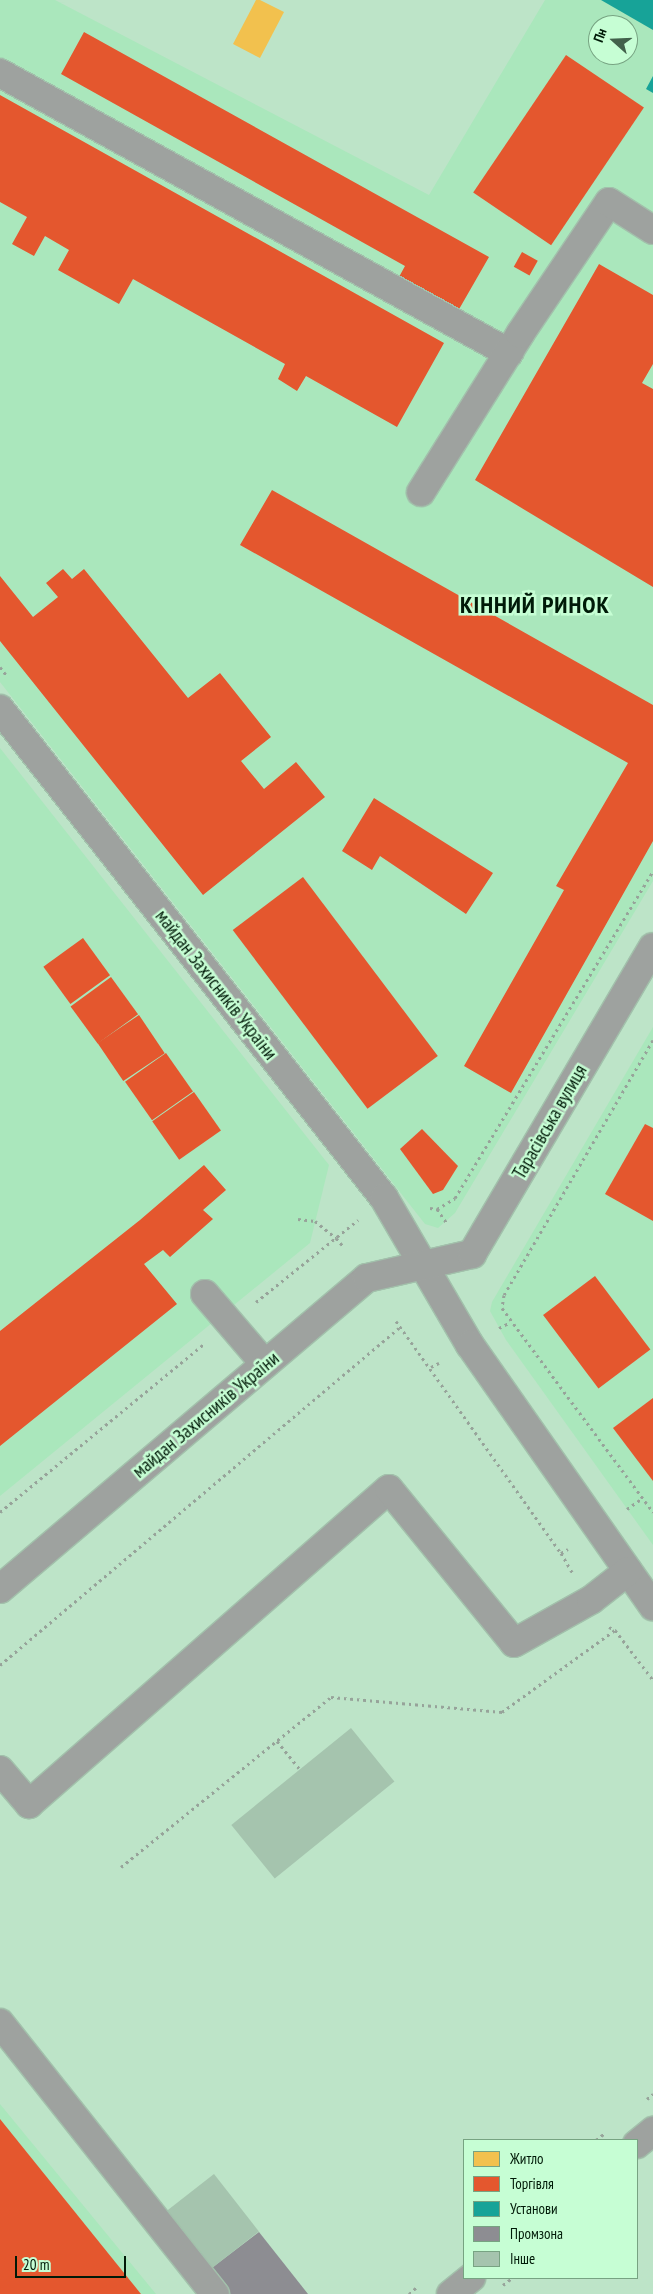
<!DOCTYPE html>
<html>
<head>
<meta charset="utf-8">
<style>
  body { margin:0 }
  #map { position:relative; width:653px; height:2294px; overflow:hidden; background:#bde4c8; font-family:"PT Sans Narrow",sans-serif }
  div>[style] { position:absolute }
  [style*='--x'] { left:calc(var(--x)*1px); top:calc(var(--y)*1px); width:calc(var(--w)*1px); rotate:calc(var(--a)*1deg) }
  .built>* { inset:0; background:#aae7bc }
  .homes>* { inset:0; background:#f2c14e }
  .shops>* { inset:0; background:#e4572e; transform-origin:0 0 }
  .public>* { inset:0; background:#17a398 }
  .industry>* { inset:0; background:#8d8d92 }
  .building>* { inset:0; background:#a5c4ae; transform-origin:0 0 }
  .path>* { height:3px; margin-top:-1.5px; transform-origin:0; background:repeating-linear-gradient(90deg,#97a39a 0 2.5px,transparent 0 6.5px) }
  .roads { filter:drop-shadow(1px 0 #a2c0ab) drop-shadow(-1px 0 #a2c0ab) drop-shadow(0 1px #a2c0ab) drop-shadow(0 -1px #a2c0ab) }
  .minor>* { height:28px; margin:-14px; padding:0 14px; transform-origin:14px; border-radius:14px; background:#9ea29f }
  span { translate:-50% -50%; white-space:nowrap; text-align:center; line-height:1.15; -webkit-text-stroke:5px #c6fed4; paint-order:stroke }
  .street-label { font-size:19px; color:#001a08 }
  .district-label { font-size:24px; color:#001a08; font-weight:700; letter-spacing:1px }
  .legend { position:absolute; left:463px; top:2139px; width:175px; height:140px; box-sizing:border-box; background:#c6fed4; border:1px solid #77a382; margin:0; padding:6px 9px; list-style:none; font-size:15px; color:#001a08 }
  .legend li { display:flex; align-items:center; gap:10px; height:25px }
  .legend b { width:25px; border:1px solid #77a382 }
  .north { position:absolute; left:588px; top:15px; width:50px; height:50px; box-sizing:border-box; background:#c6fed4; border:1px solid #77a382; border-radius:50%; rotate:290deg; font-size:14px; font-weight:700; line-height:20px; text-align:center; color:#001a08 }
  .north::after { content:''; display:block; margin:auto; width:18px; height:22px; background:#42614b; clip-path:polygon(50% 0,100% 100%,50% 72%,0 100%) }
  .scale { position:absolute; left:15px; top:2256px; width:111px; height:22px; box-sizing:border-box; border:2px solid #001a08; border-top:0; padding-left:6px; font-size:15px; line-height:18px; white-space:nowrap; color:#001a08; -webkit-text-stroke:4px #c6fed4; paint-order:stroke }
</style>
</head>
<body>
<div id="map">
  <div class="built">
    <i style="clip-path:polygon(evenodd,0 0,55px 0,429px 195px,545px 0,653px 0,653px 881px,455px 1213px,438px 1228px,425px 1224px,0 682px,0 0,598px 25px,628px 25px,628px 55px,598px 55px,598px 25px)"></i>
    <i style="clip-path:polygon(0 748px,329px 1165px,310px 1243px,0 1496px)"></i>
    <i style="clip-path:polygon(653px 1027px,653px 1545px,506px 1340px,490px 1311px,492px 1302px)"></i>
    <i style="clip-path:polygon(0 2104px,156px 2294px,0 2294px)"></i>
  </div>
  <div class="homes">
    <i style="clip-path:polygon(256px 0,260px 0,284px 12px,260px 58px,233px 44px)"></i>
  </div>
  <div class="shops">
    <i style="clip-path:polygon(84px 32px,489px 257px,458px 311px,399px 277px,405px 266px,61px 74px)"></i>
    <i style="left:566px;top:55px;width:94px;height:166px;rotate:34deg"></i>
    <i style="clip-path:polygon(0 95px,444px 343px,397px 427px,306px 376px,297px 391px,278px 379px,285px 364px,133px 279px,119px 304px,58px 270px,69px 250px,45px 236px,34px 256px,12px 244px,27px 217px,0 202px)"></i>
    <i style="left:522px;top:252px;width:18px;height:17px;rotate:29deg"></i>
    <i style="clip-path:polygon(599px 264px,653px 295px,653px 364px,642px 383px,653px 389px,653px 587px,475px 480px)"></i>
    <i style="clip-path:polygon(272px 490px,653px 705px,653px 841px,511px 1093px,464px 1066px,564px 890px,556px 886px,628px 763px,240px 545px)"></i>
    <i style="clip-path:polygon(63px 569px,72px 579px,84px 569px,188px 698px,220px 673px,271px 737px,241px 761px,264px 789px,296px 762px,325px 797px,203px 895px,0 641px,0 576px,33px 617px,58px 597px,46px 583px)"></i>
    <i style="clip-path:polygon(374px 798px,493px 873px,466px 914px,380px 856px,372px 870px,342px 851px)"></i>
    <i style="left:303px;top:877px;width:224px;height:88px;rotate:53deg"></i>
    <i style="left:83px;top:938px;width:46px;height:49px;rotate:54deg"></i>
    <i style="left:111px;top:977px;width:46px;height:50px;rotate:54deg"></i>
    <i style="left:139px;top:1015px;width:46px;height:50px;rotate:56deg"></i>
    <i style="left:166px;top:1053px;width:47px;height:50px;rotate:55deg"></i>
    <i style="left:194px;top:1092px;width:47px;height:51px;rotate:55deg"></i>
    <i style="clip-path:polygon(645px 1124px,653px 1128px,653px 1221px,605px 1194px)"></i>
    <i style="clip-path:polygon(422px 1129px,458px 1166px,443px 1190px,433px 1194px,400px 1149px)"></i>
    <i style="clip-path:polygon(204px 1165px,226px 1190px,203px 1210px,213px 1219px,170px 1257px,163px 1250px,144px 1264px,177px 1304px,0 1446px,0 1331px,140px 1220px)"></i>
    <i style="left:595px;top:1276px;width:92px;height:65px;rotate:53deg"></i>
    <i style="clip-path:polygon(653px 1398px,653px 1481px,613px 1428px)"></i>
    <i style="clip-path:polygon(0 2119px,141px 2294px,0 2294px)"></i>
  </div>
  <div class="public">
    <i style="clip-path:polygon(601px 0,653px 0,653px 30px)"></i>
    <i style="clip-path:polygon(653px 76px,653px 93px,646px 89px)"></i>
  </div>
  <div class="industry">
    <i style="clip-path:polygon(259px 2232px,308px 2294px,227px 2294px,209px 2270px)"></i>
  </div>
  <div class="building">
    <i style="left:351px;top:1728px;width:69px;height:154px;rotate:51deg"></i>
    <i style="left:214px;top:2174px;width:73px;height:63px;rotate:52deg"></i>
  </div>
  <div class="path">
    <i style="--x:0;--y:667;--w:11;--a:52"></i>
    <i style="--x:653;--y:1040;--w:295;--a:120.3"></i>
    <i style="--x:504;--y:1295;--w:13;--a:99"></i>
    <i style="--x:502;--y:1308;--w:254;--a:53.5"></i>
    <i style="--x:430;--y:1208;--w:7;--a:8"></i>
    <i style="--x:437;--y:1209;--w:21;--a:-31"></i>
    <i style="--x:455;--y:1198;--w:382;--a:-58.8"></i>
    <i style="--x:437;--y:1209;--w:16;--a:55"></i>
    <i style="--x:298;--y:1219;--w:17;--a:7"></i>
    <i style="--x:315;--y:1221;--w:27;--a:39"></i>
    <i style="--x:336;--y:1238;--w:11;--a:49"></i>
    <i style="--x:256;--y:1302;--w:131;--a:-38.8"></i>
    <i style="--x:396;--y:1321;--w:285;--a:54.6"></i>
    <i style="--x:561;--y:1553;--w:24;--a:60"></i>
    <i style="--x:499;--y:1328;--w:13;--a:-27"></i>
    <i style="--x:431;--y:1367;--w:9;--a:-27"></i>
    <i style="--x:627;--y:1509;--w:19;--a:-35"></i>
    <i style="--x:0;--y:1512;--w:264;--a:-39.5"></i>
    <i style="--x:561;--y:1553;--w:8;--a:-30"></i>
    <i style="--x:609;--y:1627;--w:7;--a:27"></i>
    <i style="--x:615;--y:1630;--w:63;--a:52.8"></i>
    <i style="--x:0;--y:1665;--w:524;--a:-40.2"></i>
    <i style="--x:277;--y:1741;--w:35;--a:51"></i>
    <i style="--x:121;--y:1867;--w:270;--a:-39"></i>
    <i style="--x:331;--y:1697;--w:172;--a:5"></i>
    <i style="--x:502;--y:1712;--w:140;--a:-36"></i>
    <i style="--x:647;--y:2099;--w:8;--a:-40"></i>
    <i style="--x:596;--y:2140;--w:11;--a:-38"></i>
    <i style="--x:503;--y:2285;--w:11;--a:-38"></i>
    <i style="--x:409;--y:2294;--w:12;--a:-42"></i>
  </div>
  <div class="roads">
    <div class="minor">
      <i style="--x:0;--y:73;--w:581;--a:28.82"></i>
      <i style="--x:421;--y:492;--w:186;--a:-57.9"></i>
      <i style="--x:520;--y:334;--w:159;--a:-56"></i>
      <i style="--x:609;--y:202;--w:52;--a:32.5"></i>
      <i style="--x:0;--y:709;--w:622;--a:51.86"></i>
      <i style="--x:384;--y:1198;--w:170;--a:59.7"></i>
      <i style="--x:470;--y:1345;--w:319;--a:55"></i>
      <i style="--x:205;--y:1294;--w:92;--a:49.4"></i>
      <i style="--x:0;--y:1589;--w:481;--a:-40.3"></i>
      <i style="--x:367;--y:1278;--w:108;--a:-12.9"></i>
      <i style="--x:472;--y:1254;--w:356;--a:-59.5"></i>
      <i style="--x:0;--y:1770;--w:45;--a:49.5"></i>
      <i style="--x:29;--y:1804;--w:478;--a:-41.2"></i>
      <i style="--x:389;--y:1489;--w:198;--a:50.9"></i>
      <i style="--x:514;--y:1643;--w:88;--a:-29.2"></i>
      <i style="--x:591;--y:1600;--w:47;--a:-38.1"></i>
      <i style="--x:0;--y:2023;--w:346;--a:51.6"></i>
      <i style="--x:637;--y:2144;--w:21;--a:-39"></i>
      <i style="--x:451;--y:2294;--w:26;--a:-39"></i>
    </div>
  </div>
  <div class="street-label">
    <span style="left:216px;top:985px;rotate:52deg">майдан Захисників України</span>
    <span style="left:550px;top:1122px;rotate:-60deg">Тарасівська вулиця</span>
    <span style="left:206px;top:1415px;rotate:-40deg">майдан Захисників України</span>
  </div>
  <div class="district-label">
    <span style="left:535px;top:605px">КІННИЙ РИНОК</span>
  </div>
  <ul class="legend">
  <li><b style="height:14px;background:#f2c14e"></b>Житло</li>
  <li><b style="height:14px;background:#e4572e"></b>Торгівля</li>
  <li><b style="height:14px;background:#17a398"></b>Установи</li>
  <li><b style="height:14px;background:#8d8d92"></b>Промзона</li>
  <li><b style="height:14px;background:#a5c4ae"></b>Інше</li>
  </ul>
  <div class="north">Пн</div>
  <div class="scale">20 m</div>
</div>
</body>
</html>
